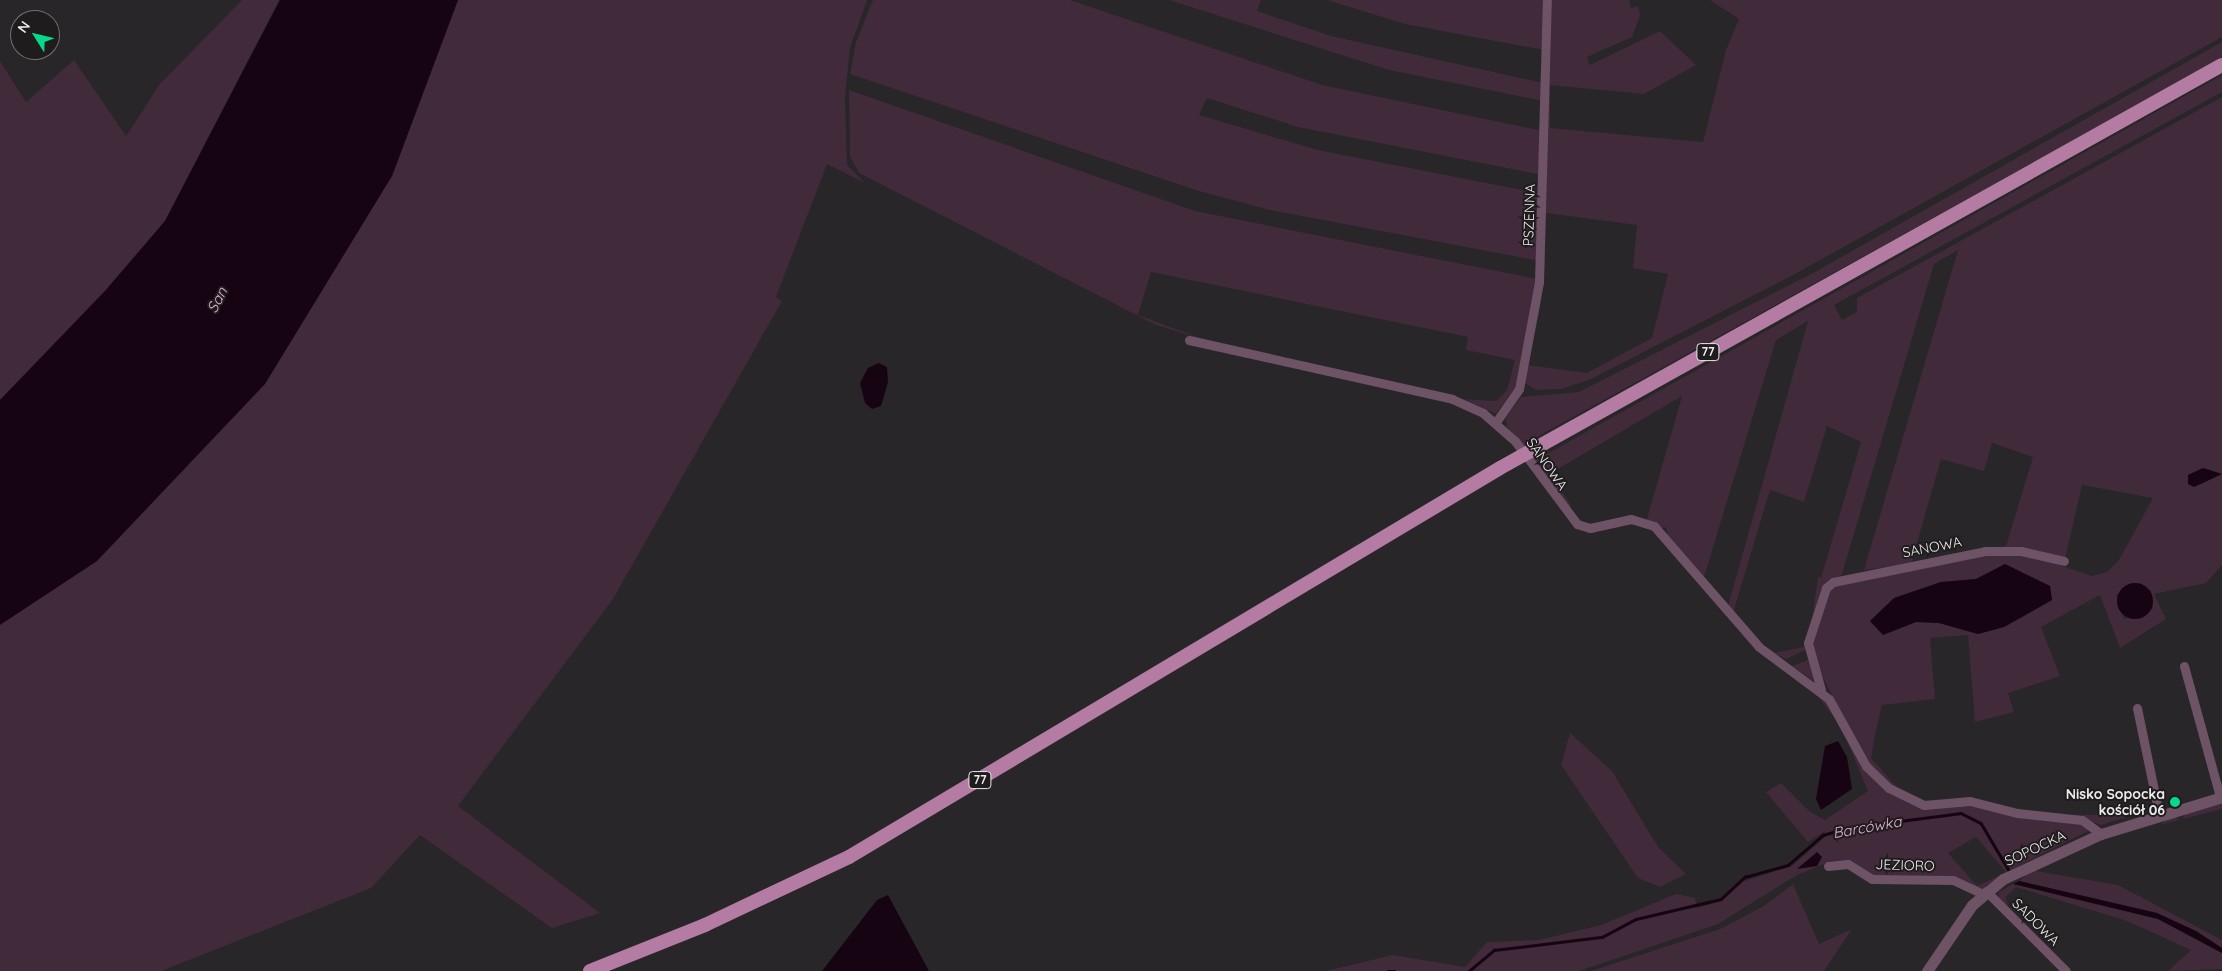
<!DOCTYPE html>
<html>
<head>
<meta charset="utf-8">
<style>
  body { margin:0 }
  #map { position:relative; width:2222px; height:971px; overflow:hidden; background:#282628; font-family:Quicksand,sans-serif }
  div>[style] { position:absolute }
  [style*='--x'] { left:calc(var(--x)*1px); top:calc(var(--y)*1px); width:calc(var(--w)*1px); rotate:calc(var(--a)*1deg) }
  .green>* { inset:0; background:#412a3a }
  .water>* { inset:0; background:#170412 }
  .round { border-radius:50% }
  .stream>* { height:2.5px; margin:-1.25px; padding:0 1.25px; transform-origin:1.25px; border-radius:1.25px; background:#170412 }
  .minor>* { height:9px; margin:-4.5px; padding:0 4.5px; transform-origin:4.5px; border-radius:4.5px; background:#6e5265 }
  .tertiary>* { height:11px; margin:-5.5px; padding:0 5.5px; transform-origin:5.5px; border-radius:5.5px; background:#6e5265 }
  .primary>* { height:14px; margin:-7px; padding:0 7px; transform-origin:7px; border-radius:7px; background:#b57ca3 }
  .primary-bridge>* { height:14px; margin:-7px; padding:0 7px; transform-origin:7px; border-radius:7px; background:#b57ca3 }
  .dots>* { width:14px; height:14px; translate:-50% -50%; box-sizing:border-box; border:2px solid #1f1c1e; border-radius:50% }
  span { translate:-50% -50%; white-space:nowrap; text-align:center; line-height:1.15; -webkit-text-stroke:4px #1f1c1e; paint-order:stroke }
  .shield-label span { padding:1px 4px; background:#1f1c1e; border:1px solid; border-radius:4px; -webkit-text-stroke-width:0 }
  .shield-label { font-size:12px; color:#eceaeb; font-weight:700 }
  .street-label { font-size:14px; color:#eceaeb }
  .poi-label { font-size:14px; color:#eceaeb; font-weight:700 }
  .right { translate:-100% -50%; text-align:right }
  .water-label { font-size:15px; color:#e2afd2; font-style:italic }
  .north { position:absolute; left:10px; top:10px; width:50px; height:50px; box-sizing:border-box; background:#1f1c1e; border:1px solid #716e70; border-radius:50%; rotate:306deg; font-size:14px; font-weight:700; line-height:20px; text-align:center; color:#eceaeb }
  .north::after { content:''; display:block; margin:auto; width:18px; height:22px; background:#07d98b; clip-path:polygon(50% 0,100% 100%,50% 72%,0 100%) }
</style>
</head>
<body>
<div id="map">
  <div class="green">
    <i style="clip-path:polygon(242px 0,279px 0,165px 221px,105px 291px,0 400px,0 61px,26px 102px,74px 60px,126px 136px,160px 84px)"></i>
    <i style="clip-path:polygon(458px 0,867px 0,850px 48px,845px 97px,847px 165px,865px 183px,827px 164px,776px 297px,782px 301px,613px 599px,458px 806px,600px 913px,552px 928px,420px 835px,371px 888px,161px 971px,0 971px,0 624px,392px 176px)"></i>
    <i style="clip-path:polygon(873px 0,1070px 0,1322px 85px,1543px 131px,1542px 175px,1298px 127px,1207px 98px,1199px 115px,1318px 150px,1542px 194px,1540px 261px,1270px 210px,1199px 191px,850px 74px,856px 42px)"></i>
    <i style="clip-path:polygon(1169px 0,1261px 0,1257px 11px,1331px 36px,1543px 83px,1543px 101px,1389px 70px)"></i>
    <i style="clip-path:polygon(1327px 0,1544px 0,1544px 50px,1405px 24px)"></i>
    <i style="clip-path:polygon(1549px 0,1629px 0,1631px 8px,1638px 6px,1640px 16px,1632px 37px,1587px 57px,1590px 65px,1660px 31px,1696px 65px,1644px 94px,1550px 85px,1550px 128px,1703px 142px,1726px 50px,1739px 19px,1710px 0,2222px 0,2222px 37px,1795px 274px,1589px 380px,1561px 389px,1536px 390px,1525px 383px,1526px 365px,1545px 257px,1540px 308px,1527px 365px,1587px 373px,1652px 338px,1668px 274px,1633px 268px,1637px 225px,1546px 213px)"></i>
    <i style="clip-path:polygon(evenodd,2222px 42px,2222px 58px,1526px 443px,1538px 459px,2222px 75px,2222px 92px,1834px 305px,1842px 320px,1857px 312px,1857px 298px,2222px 97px,2222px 565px,2206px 583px,2154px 594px,2166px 619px,2120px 648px,2100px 595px,2041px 627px,2060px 676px,2008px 693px,2014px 712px,1975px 722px,1968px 635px,1930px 638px,1935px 699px,1882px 705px,1875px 735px,1871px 758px,1904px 795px,1867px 763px,1811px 654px,1826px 593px,1844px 579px,1983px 554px,2026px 554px,2092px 576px,2107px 572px,2119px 560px,2153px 498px,2082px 485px,2065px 559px,2036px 550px,1995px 548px,2006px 546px,2033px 457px,1992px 443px,1984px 471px,1941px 459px,1911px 564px,1960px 554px,1933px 561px,1864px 570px,1958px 250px,1934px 264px,1842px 574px,1823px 589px,1811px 627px,1818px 577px,1821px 578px,1861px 442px,1827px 426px,1804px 502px,1770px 490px,1733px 613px,1728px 606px,1808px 321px,1776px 340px,1704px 577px,1718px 596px,1668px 536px,1666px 527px,1661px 529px,1647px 519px,1682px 396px,1556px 470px,1553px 479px,1571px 505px,1568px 507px,1507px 427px,1506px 417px,1521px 397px,1579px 392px,1813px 273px,2222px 42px,2203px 468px,2222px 474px,2194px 487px,2188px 484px,2188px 475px,2203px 468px,2222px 42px,2005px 564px,2050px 586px,2052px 600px,2004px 627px,1978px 634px,1939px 623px,1916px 622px,1883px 635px,1870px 621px,1894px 598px,1941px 582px,1976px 579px,2005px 564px,2222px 42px,2136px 585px,2151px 591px,2153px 609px,2124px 619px,2116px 595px,2136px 585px)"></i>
    <i style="clip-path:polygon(849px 90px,1195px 211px,1537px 279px,1515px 388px,1496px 414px,1464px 399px,1496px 401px,1507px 390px,1515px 360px,1466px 350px,1468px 337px,1151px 272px,1138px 315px,1205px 340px,1156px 325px,859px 173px,850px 157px)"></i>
    <i style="clip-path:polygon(1808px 633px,1805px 650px,1786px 659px,1764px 648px,1762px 644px,1774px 653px,1804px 647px)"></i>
    <i style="clip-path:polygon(1808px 660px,1810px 666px,1814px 681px,1792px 666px)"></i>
    <i style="clip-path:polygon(1824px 696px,1858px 756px,1909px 804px,1959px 803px,2088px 824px,2092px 829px,2006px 872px,1976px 837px,1948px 853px,1977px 886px,2001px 875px,1984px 888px,1877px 877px,1831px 861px,1797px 875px,1718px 924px,1579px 971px,1326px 971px,1393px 955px,1465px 967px,1487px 942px,1539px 940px,1601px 925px,1676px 894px,1695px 898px,1697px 908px,1721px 901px,1738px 883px,1792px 866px,1824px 838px,1825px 831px,1808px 842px,1766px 792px,1781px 783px,1810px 812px,1825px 820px,1868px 791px,1841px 726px,1820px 699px)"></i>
    <i style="clip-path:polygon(1570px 733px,1612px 771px,1658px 847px,1686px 874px,1660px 887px,1638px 878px,1561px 765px)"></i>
    <i style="clip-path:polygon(2152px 798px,2152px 809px,2101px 825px,2070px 815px,2117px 815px,2151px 805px)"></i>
    <i style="clip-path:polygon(2222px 801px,2222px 809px,2159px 825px,2176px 814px,2178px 820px,2184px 818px,2182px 812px)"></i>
    <i style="clip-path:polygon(2099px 841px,2036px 871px,2118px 885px,2222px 940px,2222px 948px,2157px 913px,2019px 881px,2031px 871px)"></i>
    <i style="clip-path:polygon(1793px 884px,1819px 944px,1852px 929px,1824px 971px,1591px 971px,1720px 929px,1764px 906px)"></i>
    <i style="clip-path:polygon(2013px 884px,2158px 919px,2222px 953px,2222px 969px,2168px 971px,2191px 950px,2127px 921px,2016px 887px,2006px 897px,2008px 907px,1998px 898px,1999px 892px)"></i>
  </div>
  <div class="water">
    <i style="clip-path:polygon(280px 0,458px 0,392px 176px,265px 384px,97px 561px,0 625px,0 400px,105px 291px,165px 221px)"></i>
    <i style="clip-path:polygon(879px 363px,887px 367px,888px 382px,881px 406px,872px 409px,865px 403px,860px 383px,868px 368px)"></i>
    <i style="clip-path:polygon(2203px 468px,2222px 474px,2194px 487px,2188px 484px,2188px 475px)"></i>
    <i style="clip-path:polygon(2005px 564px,2050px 586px,2052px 600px,2004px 627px,1978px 634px,1939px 623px,1916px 622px,1883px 635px,1870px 621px,1894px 598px,1941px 582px,1976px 579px)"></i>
    <i class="round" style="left:2117px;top:583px;width:36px;height:36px"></i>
    <i style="clip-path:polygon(1838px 741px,1847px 757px,1852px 789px,1821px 810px,1816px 799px,1825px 746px)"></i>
    <i style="clip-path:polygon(1817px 852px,1822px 857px,1817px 866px,1797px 869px)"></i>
    <i style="clip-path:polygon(2019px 881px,2157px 913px,2196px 931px,2222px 948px,2222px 953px,2158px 919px,2013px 884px)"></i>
    <i style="clip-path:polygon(888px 895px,929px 971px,822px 971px,877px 900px)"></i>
  </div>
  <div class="stream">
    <i style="--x:1388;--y:971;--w:7;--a:0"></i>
    <i style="--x:1469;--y:971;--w:33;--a:-40"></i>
    <i style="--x:1494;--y:950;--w:109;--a:-6.9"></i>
    <i style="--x:1602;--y:937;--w:38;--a:-28"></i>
    <i style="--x:1636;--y:919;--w:87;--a:-13.2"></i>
    <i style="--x:1721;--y:899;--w:33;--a:-43"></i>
    <i style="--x:1745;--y:877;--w:45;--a:-15.6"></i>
    <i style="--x:1788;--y:865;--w:46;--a:-40.6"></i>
    <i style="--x:1823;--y:835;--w:24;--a:-17"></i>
    <i style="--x:1846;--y:828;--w:116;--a:-7.4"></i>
    <i style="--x:1961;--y:813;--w:22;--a:27"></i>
    <i style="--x:1981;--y:823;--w:57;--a:59.4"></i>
  </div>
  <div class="minor">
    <i style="--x:1189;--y:340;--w:270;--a:12.6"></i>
    <i style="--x:1452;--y:399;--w:34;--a:24"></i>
    <i style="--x:1483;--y:413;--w:43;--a:41.2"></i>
    <i style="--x:1515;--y:441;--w:104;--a:53.2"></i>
    <i style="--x:1577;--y:524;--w:14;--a:17"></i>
    <i style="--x:1590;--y:528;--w:42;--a:-12.4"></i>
    <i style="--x:1631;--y:519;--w:24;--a:17"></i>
    <i style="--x:1654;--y:526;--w:160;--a:49"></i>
    <i style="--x:1759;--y:647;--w:87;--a:36.6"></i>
    <i style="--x:1829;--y:699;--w:77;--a:61.1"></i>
    <i style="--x:1866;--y:766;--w:32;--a:44"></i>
    <i style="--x:1889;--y:788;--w:39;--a:26"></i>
    <i style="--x:1924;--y:805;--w:46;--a:-5"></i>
    <i style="--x:1970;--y:801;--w:49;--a:14.3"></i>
    <i style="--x:2017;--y:813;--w:65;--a:6.1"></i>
    <i style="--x:2082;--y:820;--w:24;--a:36"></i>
    <i style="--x:1496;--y:422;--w:40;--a:-55.1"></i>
    <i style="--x:1519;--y:389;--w:109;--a:-79.4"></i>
    <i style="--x:1539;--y:282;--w:282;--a:-88.4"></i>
    <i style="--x:2184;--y:666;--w:136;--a:74.6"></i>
    <i style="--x:1821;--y:690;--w:49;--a:-105.5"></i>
    <i style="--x:1808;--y:643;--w:58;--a:-71.9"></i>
    <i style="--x:1826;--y:588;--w:9;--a:-41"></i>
    <i style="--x:1833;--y:582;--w:155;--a:-11.5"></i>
    <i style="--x:1985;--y:551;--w:36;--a:0"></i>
    <i style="--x:2021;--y:551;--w:44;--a:13.1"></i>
    <i style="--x:2137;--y:708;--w:108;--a:78.3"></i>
    <i style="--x:1828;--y:866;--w:20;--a:-6"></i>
    <i style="--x:1848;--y:864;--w:28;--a:32"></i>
    <i style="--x:1872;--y:879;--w:81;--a:0.7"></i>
    <i style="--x:1953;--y:880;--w:33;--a:25"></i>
    <i style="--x:1986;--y:891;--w:113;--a:45"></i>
  </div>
  <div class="tertiary">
    <i style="--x:1927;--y:971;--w:80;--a:-55.7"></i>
    <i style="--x:1972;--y:905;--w:40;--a:-40"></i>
    <i style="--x:2003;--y:879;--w:108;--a:-24.7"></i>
    <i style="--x:2101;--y:834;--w:127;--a:-17"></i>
  </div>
  <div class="primary">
    <i style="--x:1534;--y:449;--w:788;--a:-29.17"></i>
    <i style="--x:590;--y:971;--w:124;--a:-21.8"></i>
    <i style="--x:705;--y:925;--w:159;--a:-25.3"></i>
    <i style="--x:849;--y:857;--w:758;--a:-30.86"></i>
  </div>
  <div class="primary-bridge">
    <i style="--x:1500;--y:468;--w:39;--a:-29"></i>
  </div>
  <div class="dots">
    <i style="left:2175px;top:802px;background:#07d98b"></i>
  </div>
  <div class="shield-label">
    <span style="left:1708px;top:352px">77</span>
    <span style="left:980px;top:780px">77</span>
  </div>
  <div class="street-label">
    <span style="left:1529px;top:215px;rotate:-88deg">PSZENNA</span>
    <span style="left:1547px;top:464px;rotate:55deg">SANOWA</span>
    <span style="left:1932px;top:547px;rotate:-11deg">SANOWA</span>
    <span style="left:2035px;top:848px;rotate:-25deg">SOPOCKA</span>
    <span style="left:1905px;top:865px;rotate:2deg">JEZIORO</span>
    <span style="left:2036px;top:922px;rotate:45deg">SADOWA</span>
  </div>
  <div class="poi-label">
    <span class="right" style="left:2165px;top:802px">Nisko Sopocka<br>kościół 06</span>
  </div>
  <div class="water-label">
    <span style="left:217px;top:300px;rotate:-63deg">San</span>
    <span style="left:1867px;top:827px;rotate:-10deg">Barcówka</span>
  </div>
  <div class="north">N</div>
</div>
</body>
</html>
